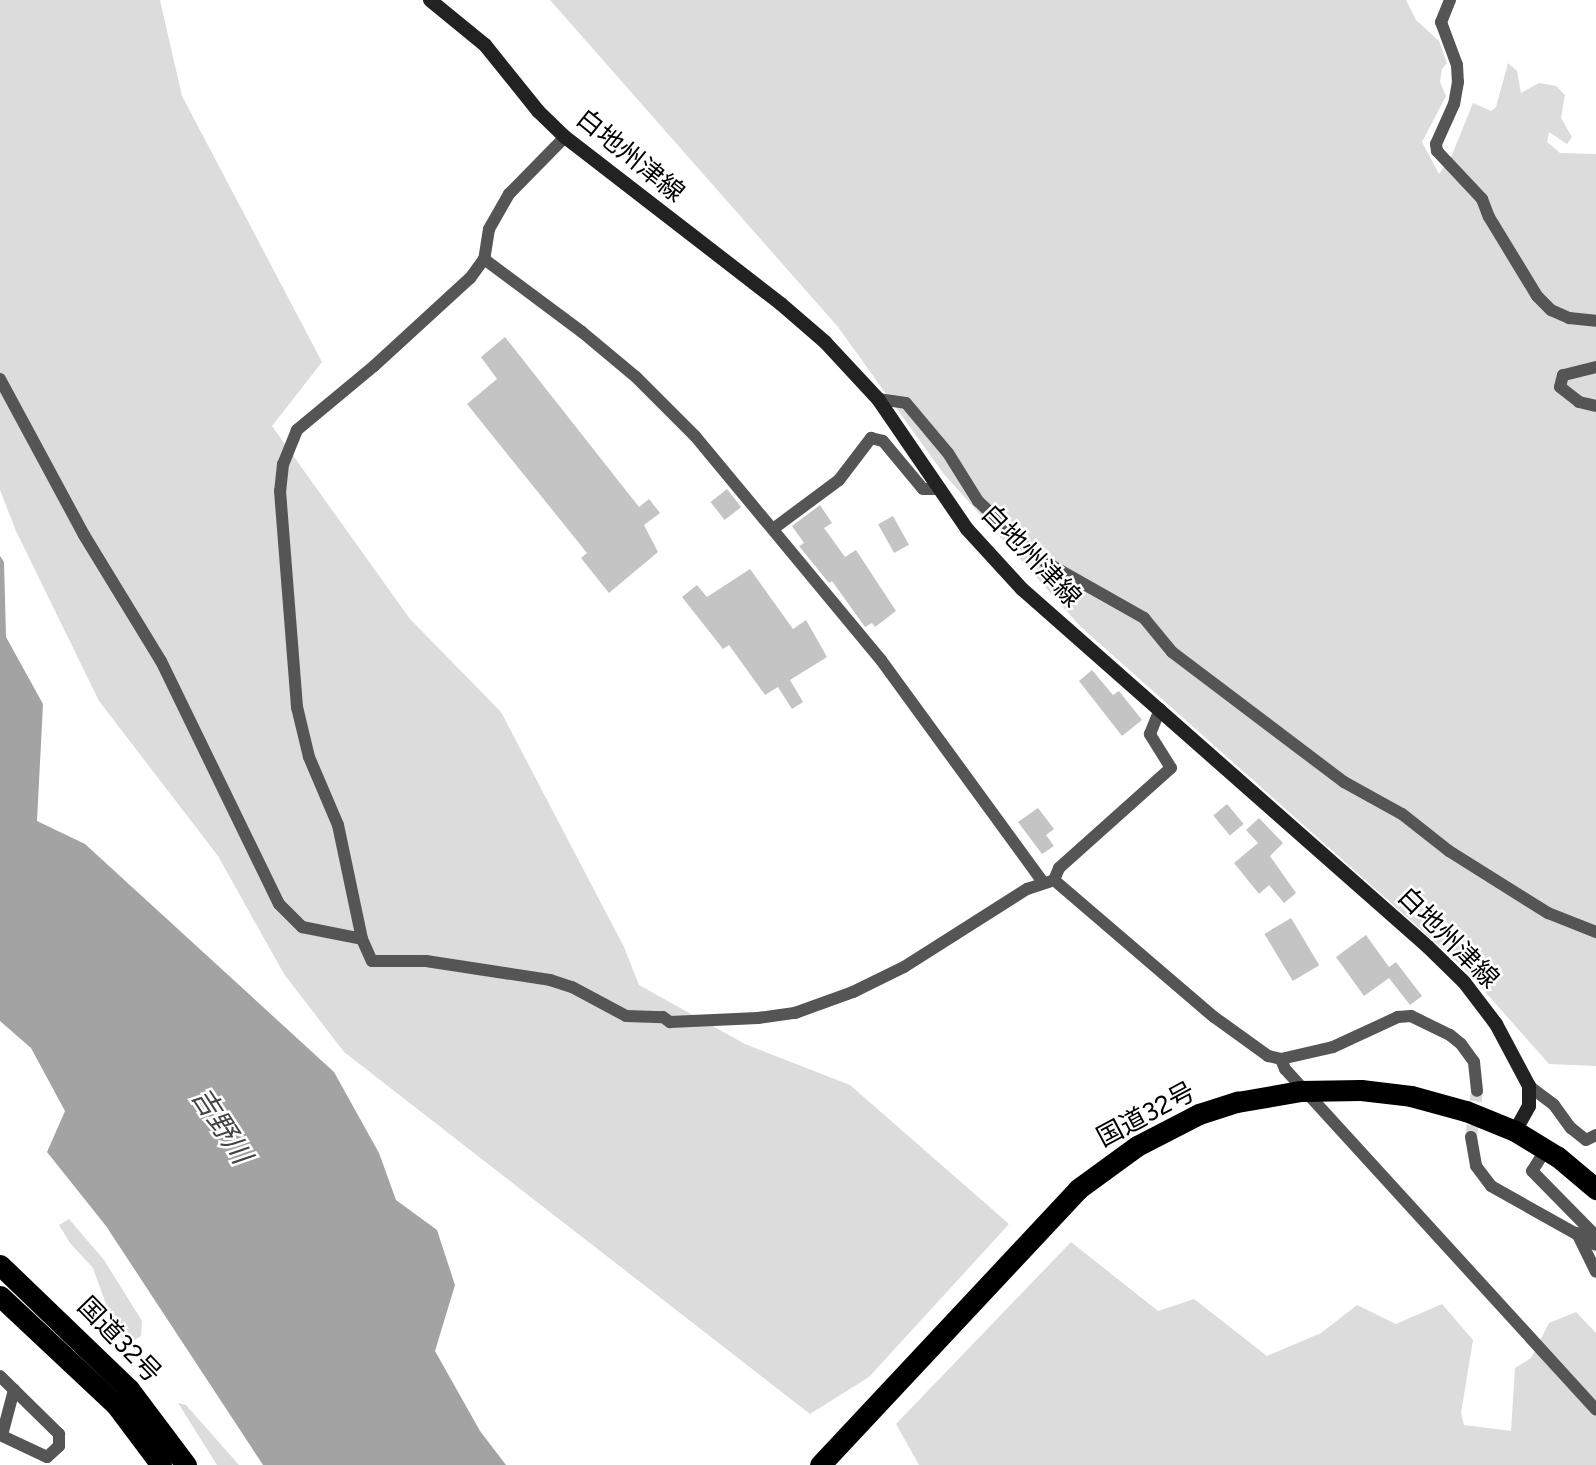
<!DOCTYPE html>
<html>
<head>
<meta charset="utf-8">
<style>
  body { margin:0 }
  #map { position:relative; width:1596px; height:1465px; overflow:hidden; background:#fff; font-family:Figtree,"Noto Sans JP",sans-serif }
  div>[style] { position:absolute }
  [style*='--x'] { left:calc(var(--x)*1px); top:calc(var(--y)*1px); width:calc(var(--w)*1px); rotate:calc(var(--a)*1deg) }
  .green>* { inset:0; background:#dcdcdc }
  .water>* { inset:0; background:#a3a3a3 }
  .building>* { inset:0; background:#c4c4c4; transform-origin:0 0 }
  .street-tunnel>* { height:12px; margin-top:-6px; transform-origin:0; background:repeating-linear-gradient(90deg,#d9d9d9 0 12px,transparent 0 18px) }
  .street>* { height:12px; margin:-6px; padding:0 6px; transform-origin:6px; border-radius:6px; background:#555 }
  .secondary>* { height:14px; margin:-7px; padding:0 7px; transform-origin:7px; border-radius:7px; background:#222 }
  .highway>* { height:21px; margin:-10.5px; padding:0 10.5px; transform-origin:10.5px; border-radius:10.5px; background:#000 }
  span { translate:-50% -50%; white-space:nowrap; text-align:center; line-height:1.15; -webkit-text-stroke:5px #fff; paint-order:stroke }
  .street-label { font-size:26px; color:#000 }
  .water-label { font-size:28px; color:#444; font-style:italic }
</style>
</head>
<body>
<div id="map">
  <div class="green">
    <i style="clip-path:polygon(0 0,160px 0,182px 96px,322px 362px,272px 426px,410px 619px,501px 712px,624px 947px,639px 985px,745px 1044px,850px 1085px,1009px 1224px,869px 1377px,810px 1414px,344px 1052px,284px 974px,218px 856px,99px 701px,16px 531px,0 490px)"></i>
    <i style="clip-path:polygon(550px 0,1406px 0,1416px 20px,1439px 41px,1447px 63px,1442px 69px,1440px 82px,1446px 96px,1422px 142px,1439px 174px,1452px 155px,1473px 103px,1491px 111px,1496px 107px,1508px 63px,1517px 71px,1521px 93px,1539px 83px,1556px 86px,1565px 95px,1561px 118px,1572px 137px,1567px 144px,1549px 132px,1547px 142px,1560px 153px,1596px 154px,1596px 1066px,1549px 1064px,1464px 968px,1080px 626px,943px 473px,838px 327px)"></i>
    <i style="clip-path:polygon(69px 1219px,104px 1260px,142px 1321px,141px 1336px,133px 1341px,122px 1338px,114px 1326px,93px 1268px,70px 1243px,59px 1225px)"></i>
    <i style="clip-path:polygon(1071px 1242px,1158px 1311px,1194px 1299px,1267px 1356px,1321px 1333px,1357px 1305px,1396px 1324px,1442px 1304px,1473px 1340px,1461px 1413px,1464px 1425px,1511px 1431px,1515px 1368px,1531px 1358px,1549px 1323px,1576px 1312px,1596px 1333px,1596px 1465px,919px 1465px,896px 1424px)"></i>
    <i style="clip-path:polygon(178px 1403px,186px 1405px,239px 1465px,217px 1465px)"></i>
  </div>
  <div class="water">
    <i style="clip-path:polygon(0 556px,4px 562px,6px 637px,43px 704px,37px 821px,85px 844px,334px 1072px,379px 1153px,396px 1200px,437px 1230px,455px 1285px,435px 1351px,480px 1431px,506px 1465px,263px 1465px,106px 1226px,47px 1152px,65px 1111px,31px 1048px,0 1021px)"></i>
  </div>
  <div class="building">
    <i style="clip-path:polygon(505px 337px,639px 507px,649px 499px,660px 513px,644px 525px,658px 552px,609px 593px,581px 558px,587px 553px,467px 404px,497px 379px,481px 357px)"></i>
    <i style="left:727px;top:489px;width:23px;height:21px;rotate:52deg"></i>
    <i style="clip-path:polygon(820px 505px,832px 523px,824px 528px,845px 557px,856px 550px,896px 611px,875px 627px,872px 623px,865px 627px,832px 581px,829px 583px,799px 546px,804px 543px,792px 526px)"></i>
    <i style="left:893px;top:516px;width:33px;height:17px;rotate:61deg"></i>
    <i style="clip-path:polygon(750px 569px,793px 629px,806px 620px,827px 657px,790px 680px,803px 702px,792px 709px,778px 687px,765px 695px,729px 645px,723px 649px,682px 597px,697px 585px,707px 597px)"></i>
    <i style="clip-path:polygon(1092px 670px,1113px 695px,1119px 691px,1142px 720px,1122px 736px,1079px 681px)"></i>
    <i style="left:1227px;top:804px;width:26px;height:18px;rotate:50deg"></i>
    <i style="clip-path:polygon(1038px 808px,1054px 829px,1046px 835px,1054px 846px,1042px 854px,1018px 822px)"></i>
    <i style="clip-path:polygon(1259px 818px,1283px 843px,1270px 856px,1296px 893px,1284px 903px,1269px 885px,1259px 894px,1234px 863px,1258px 843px,1246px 830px)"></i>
    <i style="left:1291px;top:918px;width:55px;height:31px;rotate:59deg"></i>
    <i style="clip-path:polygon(1366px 935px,1389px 967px,1396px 962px,1422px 996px,1410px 1005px,1389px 978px,1364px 996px,1336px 957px)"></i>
  </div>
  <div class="street-tunnel">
    <i style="--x:1471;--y:1137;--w:46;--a:-82.6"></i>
  </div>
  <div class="street">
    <i style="--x:1450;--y:0;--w:24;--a:112"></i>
    <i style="--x:1441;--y:22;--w:46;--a:69.6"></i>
    <i style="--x:1457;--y:65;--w:17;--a:87"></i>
    <i style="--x:1458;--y:82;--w:22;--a:100"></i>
    <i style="--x:1454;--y:104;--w:44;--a:114.2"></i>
    <i style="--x:1436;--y:144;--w:7;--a:82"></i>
    <i style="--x:1437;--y:151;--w:66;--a:46.8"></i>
    <i style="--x:1482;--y:199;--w:19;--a:69"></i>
    <i style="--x:1489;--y:217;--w:92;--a:58.7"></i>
    <i style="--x:1537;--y:296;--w:20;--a:45"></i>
    <i style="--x:1551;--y:310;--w:20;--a:24"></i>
    <i style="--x:1569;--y:318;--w:27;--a:6"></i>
    <i style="--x:565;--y:137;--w:80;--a:134.5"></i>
    <i style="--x:509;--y:194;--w:40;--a:119.7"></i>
    <i style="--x:489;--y:229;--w:30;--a:99"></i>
    <i style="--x:484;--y:259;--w:24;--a:126"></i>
    <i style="--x:470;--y:278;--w:130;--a:137.5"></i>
    <i style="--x:374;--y:366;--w:100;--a:140.3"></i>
    <i style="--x:297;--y:430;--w:37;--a:112"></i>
    <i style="--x:283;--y:464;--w:27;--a:96"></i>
    <i style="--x:280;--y:491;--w:217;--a:85.5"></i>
    <i style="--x:297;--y:707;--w:51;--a:76.5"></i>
    <i style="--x:309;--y:757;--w:74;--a:66.9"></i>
    <i style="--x:338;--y:825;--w:116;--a:78.1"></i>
    <i style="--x:362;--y:939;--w:24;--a:66"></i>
    <i style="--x:372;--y:961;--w:54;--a:0"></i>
    <i style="--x:426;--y:961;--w:125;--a:8.7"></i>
    <i style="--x:550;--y:980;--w:23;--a:18"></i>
    <i style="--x:572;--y:987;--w:61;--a:28.2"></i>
    <i style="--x:626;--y:1016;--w:37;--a:2"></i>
    <i style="--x:663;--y:1017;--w:9;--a:36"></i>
    <i style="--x:670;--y:1022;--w:88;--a:-2.6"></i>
    <i style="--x:758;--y:1018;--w:37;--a:-8"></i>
    <i style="--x:795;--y:1013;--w:62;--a:-19.9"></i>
    <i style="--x:853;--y:992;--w:57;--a:-26.1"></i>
    <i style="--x:904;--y:967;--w:146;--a:-32.4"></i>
    <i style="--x:1027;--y:889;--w:28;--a:-18"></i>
    <i style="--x:484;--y:259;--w:122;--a:36.7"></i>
    <i style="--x:582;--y:332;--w:70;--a:39.8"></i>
    <i style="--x:636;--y:377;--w:83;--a:45"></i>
    <i style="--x:695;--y:436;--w:291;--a:50.3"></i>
    <i style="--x:881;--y:660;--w:275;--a:53.9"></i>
    <i style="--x:1596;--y:367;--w:34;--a:166"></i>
    <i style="--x:1563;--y:375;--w:12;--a:104"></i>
    <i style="--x:1560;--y:387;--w:24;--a:38"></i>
    <i style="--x:1579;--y:402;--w:17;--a:13"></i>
    <i style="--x:0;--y:379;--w:177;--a:61.7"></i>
    <i style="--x:84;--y:535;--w:148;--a:58.6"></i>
    <i style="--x:161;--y:661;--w:270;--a:64.1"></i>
    <i style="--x:279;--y:904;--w:33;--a:45"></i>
    <i style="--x:302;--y:927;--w:61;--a:11.3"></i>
    <i style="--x:878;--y:399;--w:28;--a:8"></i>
    <i style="--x:906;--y:403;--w:65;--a:50"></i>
    <i style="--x:948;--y:453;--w:57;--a:58"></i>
    <i style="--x:978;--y:501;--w:83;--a:43.5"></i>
    <i style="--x:1038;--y:558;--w:122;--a:29.5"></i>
    <i style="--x:1144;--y:618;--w:44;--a:50.5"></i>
    <i style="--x:1172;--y:652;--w:216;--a:37.1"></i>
    <i style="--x:1344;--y:782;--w:66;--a:28.9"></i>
    <i style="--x:1402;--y:814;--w:60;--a:38.2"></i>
    <i style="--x:1449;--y:851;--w:117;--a:32.1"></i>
    <i style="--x:1548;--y:913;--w:52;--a:21.6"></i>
    <i style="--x:773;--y:529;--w:82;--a:-36.6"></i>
    <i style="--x:839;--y:480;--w:53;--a:-52.7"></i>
    <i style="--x:871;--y:438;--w:12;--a:14"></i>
    <i style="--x:883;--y:441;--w:62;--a:50.2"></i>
    <i style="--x:923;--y:489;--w:15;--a:0"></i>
    <i style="--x:1054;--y:880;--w:211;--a:40.6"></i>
    <i style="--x:1214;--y:1017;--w:67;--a:35.8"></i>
    <i style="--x:1268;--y:1056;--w:13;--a:13"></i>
    <i style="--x:1281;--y:1059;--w:53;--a:-13"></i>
    <i style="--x:1333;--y:1047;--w:72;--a:-24.8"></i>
    <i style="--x:1398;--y:1017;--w:13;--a:-4"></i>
    <i style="--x:1411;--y:1016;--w:43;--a:26"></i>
    <i style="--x:1450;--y:1035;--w:14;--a:39"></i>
    <i style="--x:1461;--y:1044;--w:22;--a:54"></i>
    <i style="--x:1474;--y:1062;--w:29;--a:84"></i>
    <i style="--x:1054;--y:880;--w:13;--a:-67"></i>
    <i style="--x:1059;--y:868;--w:150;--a:-41.8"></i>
    <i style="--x:1171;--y:768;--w:40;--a:-122"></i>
    <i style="--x:1150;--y:734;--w:27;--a:-68"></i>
    <i style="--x:1281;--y:1059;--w:11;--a:68"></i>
    <i style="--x:1285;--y:1069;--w:461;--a:47.6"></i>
    <i style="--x:1529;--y:1086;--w:31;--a:37"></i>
    <i style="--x:1554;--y:1105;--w:29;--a:54"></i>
    <i style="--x:1571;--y:1128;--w:19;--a:39"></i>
    <i style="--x:1586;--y:1140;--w:11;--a:-27"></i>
    <i style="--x:1471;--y:1137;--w:29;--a:80"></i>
    <i style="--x:1476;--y:1166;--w:25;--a:53"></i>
    <i style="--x:1491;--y:1186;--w:120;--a:29.3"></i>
    <i style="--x:1546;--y:1149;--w:26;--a:122"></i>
    <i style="--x:1532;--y:1171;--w:87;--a:45.5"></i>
    <i style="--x:1593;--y:1233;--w:8;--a:113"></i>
    <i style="--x:1577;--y:1233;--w:43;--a:64"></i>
    <i style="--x:0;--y:1376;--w:83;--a:44.5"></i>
    <i style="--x:59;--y:1434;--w:12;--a:90"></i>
    <i style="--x:59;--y:1446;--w:16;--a:137"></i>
    <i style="--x:47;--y:1457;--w:52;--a:-154.9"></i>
    <i style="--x:2;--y:1435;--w:47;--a:-75.1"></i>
  </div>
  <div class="secondary">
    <i style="--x:430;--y:0;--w:71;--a:39.3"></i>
    <i style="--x:485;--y:45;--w:85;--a:51.2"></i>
    <i style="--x:538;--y:111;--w:37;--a:44"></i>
    <i style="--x:565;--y:137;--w:273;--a:37.7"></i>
    <i style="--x:781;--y:304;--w:58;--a:40.8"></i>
    <i style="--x:825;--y:342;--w:78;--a:47.1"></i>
    <i style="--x:878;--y:399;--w:158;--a:55.6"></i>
    <i style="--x:967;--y:529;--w:81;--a:47.5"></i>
    <i style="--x:1022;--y:589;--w:541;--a:41.4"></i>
    <i style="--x:1428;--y:947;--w:50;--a:44.2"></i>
    <i style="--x:1464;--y:982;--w:53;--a:52.7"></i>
    <i style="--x:1496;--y:1024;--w:70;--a:62"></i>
    <i style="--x:1529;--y:1086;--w:20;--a:90"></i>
    <i style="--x:1529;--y:1106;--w:29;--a:119"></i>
  </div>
  <div class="highway">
    <i style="--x:0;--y:1265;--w:179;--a:43.9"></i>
    <i style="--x:129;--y:1389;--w:95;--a:53.1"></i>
    <i style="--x:0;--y:1296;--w:159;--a:43.2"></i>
    <i style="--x:116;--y:1405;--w:75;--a:53.1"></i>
    <i style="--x:820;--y:1465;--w:378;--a:-46.9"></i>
    <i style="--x:1078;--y:1189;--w:73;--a:-36.1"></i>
    <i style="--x:1137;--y:1146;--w:70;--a:-27.3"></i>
    <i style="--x:1199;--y:1114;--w:40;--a:-18"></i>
    <i style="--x:1237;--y:1102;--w:65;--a:-9.8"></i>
    <i style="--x:1301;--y:1091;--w:60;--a:-1"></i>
    <i style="--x:1361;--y:1090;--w:50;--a:6.8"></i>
    <i style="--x:1411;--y:1096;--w:57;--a:15.3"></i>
    <i style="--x:1466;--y:1111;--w:53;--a:22.2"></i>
    <i style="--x:1515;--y:1131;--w:50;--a:31.2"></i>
    <i style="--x:1558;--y:1157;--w:50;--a:40.1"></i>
  </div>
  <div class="street-label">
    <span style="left:630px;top:156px;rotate:39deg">白地州津線</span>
    <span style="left:1031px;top:556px;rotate:46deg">白地州津線</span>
    <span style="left:1448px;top:938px;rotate:45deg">白地州津線</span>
    <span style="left:1146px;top:1115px;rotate:-28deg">国道32号</span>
    <span style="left:119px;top:1340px;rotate:46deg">国道32号</span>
  </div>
  <div class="water-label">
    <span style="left:222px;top:1125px;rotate:57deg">吉野川</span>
  </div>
</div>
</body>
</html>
